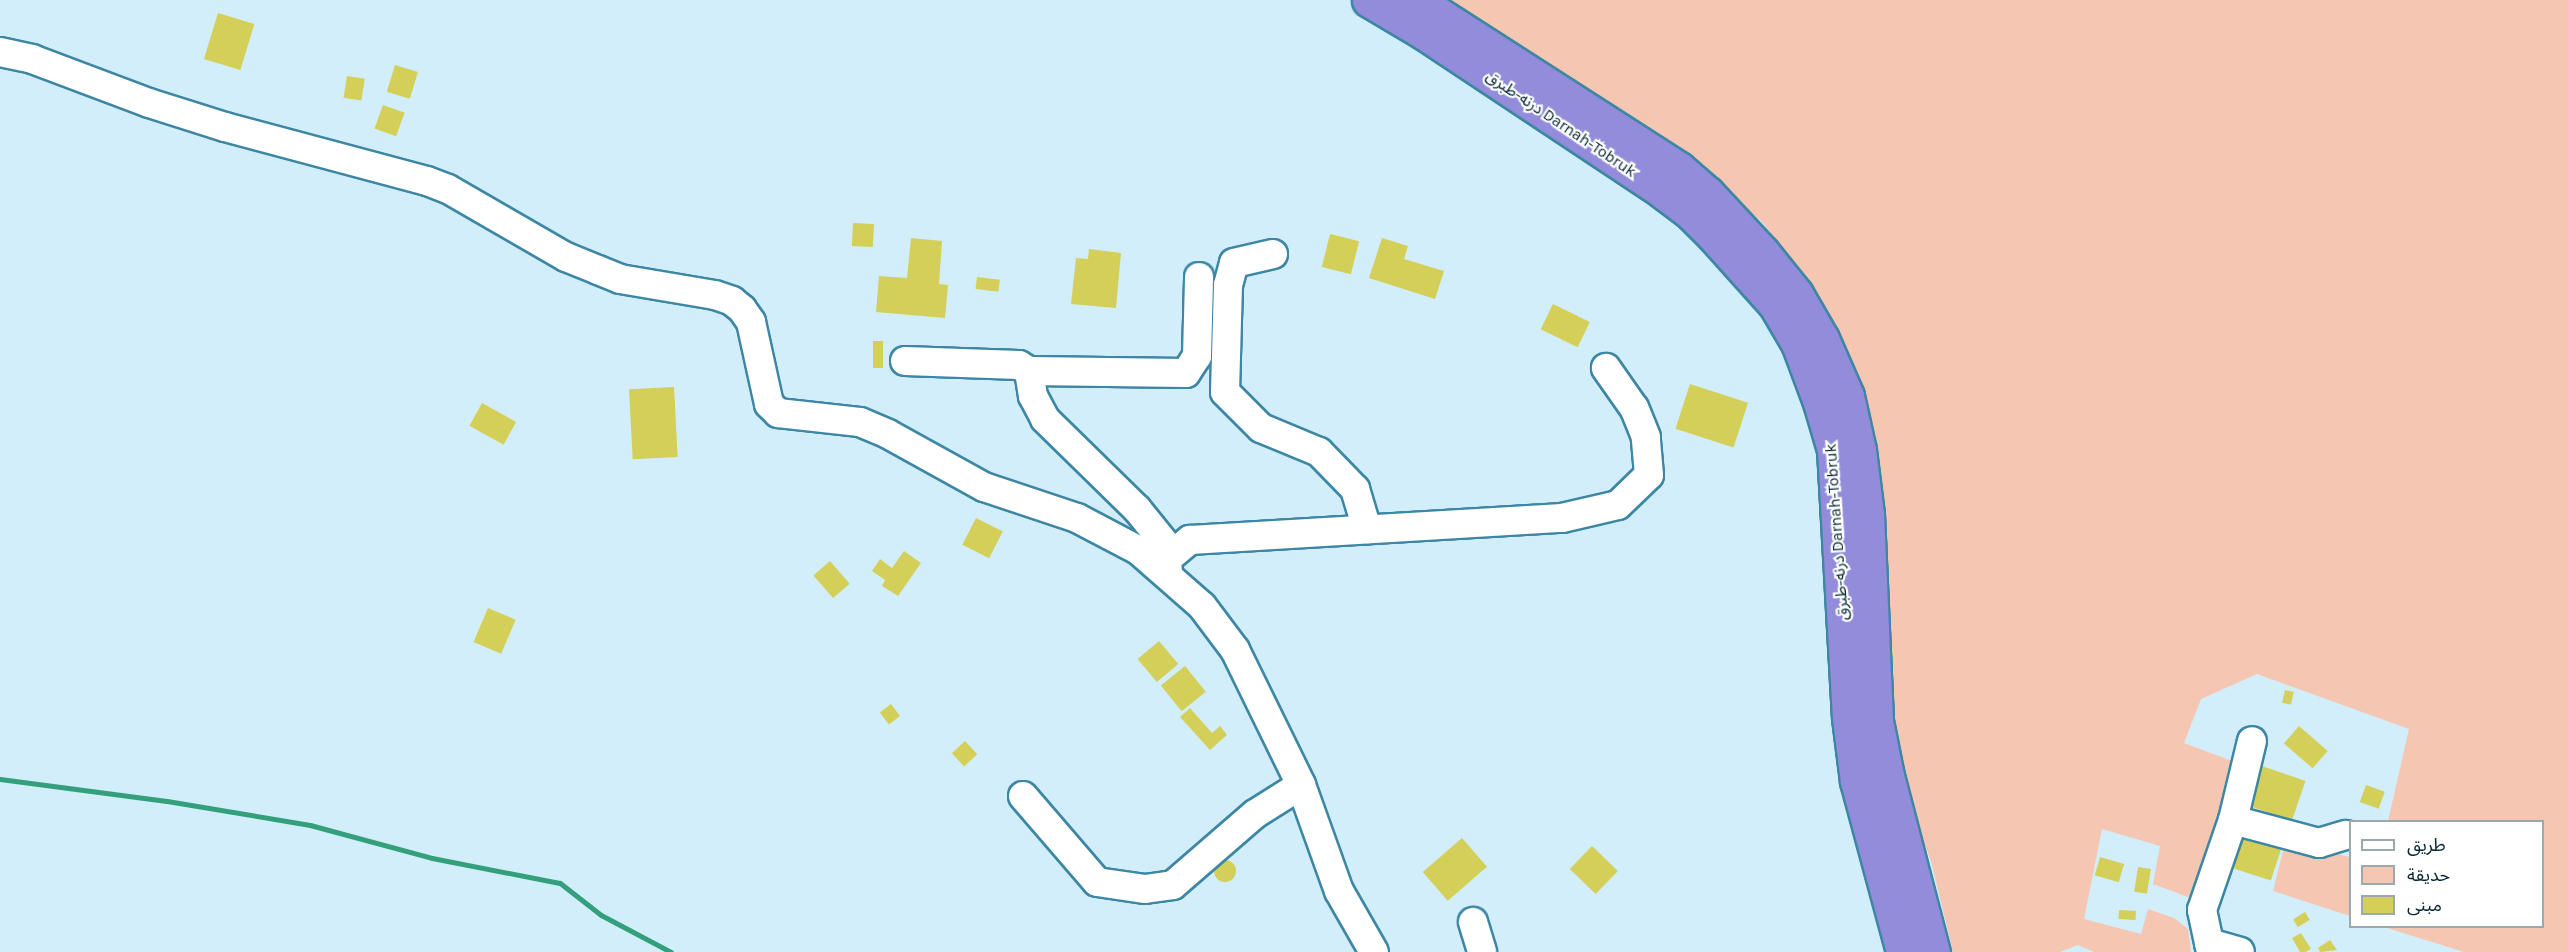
<!DOCTYPE html>
<html>
<head>
<meta charset="utf-8">
<style>
  body { margin:0 }
  #map { position:relative; width:2568px; height:952px; overflow:hidden; background:#d1eefa; font-family:Karla,"Noto Sans Arabic",sans-serif }
  div>[style] { position:absolute }
  [style*='--x'] { left:calc(var(--x)*1px); top:calc(var(--y)*1px); width:calc(var(--w)*1px); rotate:calc(var(--a)*1deg) }
  .green>* { inset:0; background:#f5c7b2 }
  .stream>* { height:5px; margin:-2.5px; padding:0 2.5px; transform-origin:2.5px; border-radius:2.5px; background:#34a07b }
  .building>* { inset:0; background:#d4cf58; transform-origin:0 0 }
  .round { border-radius:50% }
  .roads { filter:drop-shadow(2px 0 #3d87a5) drop-shadow(-2px 0 #3d87a5) drop-shadow(0 2px #3d87a5) drop-shadow(0 -2px #3d87a5) }
  .minor>* { height:28px; margin:-14px; padding:0 14px; transform-origin:14px; border-radius:14px; background:#fff }
  .highway>* { height:33px; margin:-16.5px; padding:0 16.5px; transform-origin:16.5px; border-radius:16.5px; background:#928cdb }
  span { translate:-50% -50%; white-space:nowrap; text-align:center; line-height:1.15; -webkit-text-stroke:4.5px #fff; paint-order:stroke }
  .street-label { font-size:16px; color:#062733 }
  .legend { position:absolute; left:2349px; top:820px; width:195px; height:108px; box-sizing:border-box; background:#fff; border:2px solid #9ba9ad; margin:0; padding:8px 10px; list-style:none; font-size:18px; color:#062733 }
  .legend li { display:flex; align-items:center; gap:12px; height:30px }
  .legend b { width:30px; border:2px solid #9ba9ad }
</style>
</head>
<body>
<div id="map">
  <div class="green">
    <i style="clip-path:polygon(1425px 0,2568px 0,2568px 952px,2464px 952px,2384px 927px,2542px 926px,2542px 822px,2388px 821px,2409px 729px,2257px 674px,2201px 699px,2184px 743px,2232px 761px,2196px 900px,2153px 884px,2160px 846px,2102px 829px,2084px 919px,2141px 934px,2148px 909px,2174px 918px,2188px 929px,2191px 952px,2094px 952px,2078px 945px,2060px 952px,1953px 952px,1931px 861px,1896px 771px,1850px 368px,1812px 286px,1762px 222px,1707px 175px)"></i>
    <i style="clip-path:polygon(2285px 843px,2350px 857px,2350px 916px,2273px 891px)"></i>
  </div>
  <div class="stream">
    <i style="--x:0;--y:779;--w:168;--a:7.5"></i>
    <i style="--x:167;--y:801;--w:145;--a:9.5"></i>
    <i style="--x:310;--y:825;--w:126;--a:15.1"></i>
    <i style="--x:432;--y:858;--w:130;--a:11.1"></i>
    <i style="--x:560;--y:883;--w:52;--a:38"></i>
    <i style="--x:601;--y:915;--w:79;--a:27.9"></i>
  </div>
  <div class="building">
    <i style="left:218px;top:13px;width:38px;height:48px;rotate:17deg"></i>
    <i style="left:395px;top:65px;width:24px;height:28px;rotate:17deg"></i>
    <i style="left:347px;top:76px;width:18px;height:22px;rotate:9deg"></i>
    <i style="left:383px;top:105px;width:23px;height:25px;rotate:20deg"></i>
    <i style="left:853px;top:223px;width:21px;height:23px;rotate:3deg"></i>
    <i style="left:1330px;top:234px;width:30px;height:34px;rotate:14deg"></i>
    <i style="clip-path:polygon(911px 238px,942px 241px,939px 284px,948px 285px,945px 318px,876px 312px,879px 276px,907px 278px)"></i>
    <i style="clip-path:polygon(1382px 238px,1408px 246px,1404px 259px,1444px 271px,1435px 299px,1369px 278px)"></i>
    <i style="clip-path:polygon(1089px 249px,1121px 253px,1116px 308px,1071px 304px,1076px 258px,1088px 259px)"></i>
    <i style="left:977px;top:277px;width:23px;height:12px;rotate:7deg"></i>
    <i style="left:1553px;top:304px;width:41px;height:28px;rotate:26deg"></i>
    <i style="left:873px;top:341px;width:10px;height:27px"></i>
    <i style="left:1690px;top:384px;width:61px;height:47px;rotate:18deg"></i>
    <i style="left:674px;top:387px;width:70px;height:45px;rotate:87deg"></i>
    <i style="left:482px;top:403px;width:39px;height:26px;rotate:29deg"></i>
    <i style="left:976px;top:518px;width:30px;height:30px;rotate:27deg"></i>
    <i style="clip-path:polygon(904px 551px,921px 563px,898px 596px,882px 586px,885px 580px,872px 571px,880px 559px,892px 568px)"></i>
    <i style="left:830px;top:561px;width:30px;height:22px;rotate:49deg"></i>
    <i style="left:488px;top:608px;width:30px;height:37px;rotate:23deg"></i>
    <i style="left:1159px;top:641px;width:30px;height:28px;rotate:50deg"></i>
    <i style="left:1185px;top:666px;width:33px;height:31px;rotate:51deg"></i>
    <i style="left:2285px;top:690px;width:9px;height:13px;rotate:13deg"></i>
    <i style="left:891px;top:704px;width:15px;height:14px;rotate:53deg"></i>
    <i style="clip-path:polygon(1190px 708px,1212px 733px,1220px 726px,1227px 735px,1210px 750px,1180px 717px)"></i>
    <i style="left:2299px;top:726px;width:38px;height:23px;rotate:41deg"></i>
    <i style="left:965px;top:741px;width:18px;height:18px;rotate:47deg"></i>
    <i style="left:2262px;top:766px;width:46px;height:42px;rotate:19deg"></i>
    <i style="left:2366px;top:785px;width:20px;height:18px;rotate:20deg"></i>
    <i style="left:2242px;top:827px;width:44px;height:42px;rotate:18deg"></i>
    <i style="left:1462px;top:838px;width:38px;height:52px;rotate:49deg"></i>
    <i style="left:1592px;top:846px;width:36px;height:32px;rotate:44deg"></i>
    <i style="left:2100px;top:857px;width:25px;height:19px;rotate:16deg"></i>
    <i class="round" style="left:1214px;top:860px;width:22px;height:22px"></i>
    <i style="left:2138px;top:867px;width:13px;height:25px;rotate:9deg"></i>
    <i style="left:2119px;top:910px;width:17px;height:9px;rotate:3deg"></i>
    <i style="left:2305px;top:912px;width:9px;height:14px;rotate:58deg"></i>
    <i style="clip-path:polygon(2301px 933px,2311px 949px,2305px 952px,2300px 952px,2292px 938px)"></i>
    <i style="clip-path:polygon(2330px 940px,2337px 950px,2320px 952px,2318px 948px)"></i>
  </div>
  <div class="roads">
    <div class="minor">
      <i style="--x:0;--y:52;--w:33;--a:12"></i>
      <i style="--x:32;--y:59;--w:125;--a:20.6"></i>
      <i style="--x:149;--y:103;--w:80;--a:17.5"></i>
      <i style="--x:225;--y:127;--w:209;--a:15"></i>
      <i style="--x:427;--y:181;--w:22;--a:21"></i>
      <i style="--x:448;--y:189;--w:136;--a:30"></i>
      <i style="--x:566;--y:257;--w:35;--a:22"></i>
      <i style="--x:598;--y:270;--w:24;--a:22"></i>
      <i style="--x:620;--y:279;--w:96;--a:9.6"></i>
      <i style="--x:715;--y:295;--w:18;--a:19"></i>
      <i style="--x:732;--y:301;--w:13;--a:39"></i>
      <i style="--x:742;--y:309;--w:16;--a:55"></i>
      <i style="--x:751;--y:322;--w:84;--a:77.6"></i>
      <i style="--x:769;--y:404;--w:13;--a:45"></i>
      <i style="--x:778;--y:413;--w:82;--a:6.3"></i>
      <i style="--x:860;--y:422;--w:30;--a:23"></i>
      <i style="--x:888;--y:434;--w:110;--a:28.9"></i>
      <i style="--x:984;--y:487;--w:98;--a:18.4"></i>
      <i style="--x:1077;--y:518;--w:69;--a:27.7"></i>
      <i style="--x:1138;--y:550;--w:85;--a:41.2"></i>
      <i style="--x:1202;--y:606;--w:55;--a:53.1"></i>
      <i style="--x:1235;--y:650;--w:150;--a:63.9"></i>
      <i style="--x:1301;--y:785;--w:113;--a:70.3"></i>
      <i style="--x:1339;--y:891;--w:70;--a:60.2"></i>
      <i style="--x:1273;--y:254;--w:40;--a:167"></i>
      <i style="--x:1234;--y:263;--w:23;--a:105"></i>
      <i style="--x:1228;--y:285;--w:107;--a:91.6"></i>
      <i style="--x:1225;--y:392;--w:51;--a:45"></i>
      <i style="--x:1261;--y:428;--w:63;--a:22.5"></i>
      <i style="--x:1319;--y:452;--w:52;--a:45.8"></i>
      <i style="--x:1355;--y:489;--w:42;--a:73.3"></i>
      <i style="--x:905;--y:361;--w:114;--a:2"></i>
      <i style="--x:1019;--y:365;--w:12;--a:31"></i>
      <i style="--x:1029;--y:371;--w:25;--a:81"></i>
      <i style="--x:1033;--y:396;--w:26;--a:62"></i>
      <i style="--x:1045;--y:419;--w:129;--a:44.4"></i>
      <i style="--x:1137;--y:509;--w:46;--a:51.1"></i>
      <i style="--x:1166;--y:545;--w:28;--a:86"></i>
      <i style="--x:1029;--y:371;--w:157;--a:0.7"></i>
      <i style="--x:1186;--y:373;--w:20;--a:-57"></i>
      <i style="--x:1197;--y:356;--w:79;--a:-88.5"></i>
      <i style="--x:1167;--y:559;--w:30;--a:-40"></i>
      <i style="--x:1190;--y:540;--w:373;--a:-3.4"></i>
      <i style="--x:1562;--y:518;--w:57;--a:-13.1"></i>
      <i style="--x:1618;--y:505;--w:43;--a:-44.1"></i>
      <i style="--x:1649;--y:475;--w:38;--a:-95"></i>
      <i style="--x:1646;--y:437;--w:31;--a:-112"></i>
      <i style="--x:1634;--y:408;--w:49;--a:-125"></i>
      <i style="--x:1023;--y:796;--w:113;--a:49.3"></i>
      <i style="--x:1097;--y:882;--w:49;--a:8.3"></i>
      <i style="--x:1145;--y:889;--w:28;--a:-8"></i>
      <i style="--x:1173;--y:885;--w:108;--a:-40.9"></i>
      <i style="--x:1255;--y:814;--w:54;--a:-32.2"></i>
      <i style="--x:2233;--y:820;--w:89;--a:15"></i>
      <i style="--x:2319;--y:843;--w:28;--a:-17"></i>
      <i style="--x:1473;--y:922;--w:31;--a:73"></i>
      <i style="--x:2209;--y:943;--w:32;--a:16"></i>
      <i style="--x:2211;--y:952;--w:43;--a:-102.1"></i>
      <i style="--x:2202;--y:910;--w:95;--a:-71"></i>
      <i style="--x:2233;--y:820;--w:81;--a:-76.5"></i>
    </div>
    <div class="highway">
      <i style="--x:1369;--y:0;--w:63;--a:30.7"></i>
      <i style="--x:1423;--y:32;--w:287;--a:33.6"></i>
      <i style="--x:1662;--y:191;--w:35;--a:37"></i>
      <i style="--x:1690;--y:212;--w:33;--a:45"></i>
      <i style="--x:1713;--y:235;--w:93;--a:48.1"></i>
      <i style="--x:1775;--y:304;--w:45;--a:59.5"></i>
      <i style="--x:1798;--y:343;--w:63;--a:69.6"></i>
      <i style="--x:1820;--y:402;--w:50;--a:73.7"></i>
      <i style="--x:1834;--y:450;--w:268;--a:86.8"></i>
      <i style="--x:1849;--y:718;--w:64;--a:82.8"></i>
      <i style="--x:1857;--y:781;--w:177;--a:74.9"></i>
      <i style="--x:1416;--y:0;--w:313;--a:32.7"></i>
      <i style="--x:1679;--y:169;--w:37;--a:41"></i>
      <i style="--x:1707;--y:193;--w:82;--a:47"></i>
      <i style="--x:1763;--y:253;--w:53;--a:51.2"></i>
      <i style="--x:1796;--y:294;--w:52;--a:60"></i>
      <i style="--x:1822;--y:339;--w:62;--a:66.3"></i>
      <i style="--x:1847;--y:396;--w:55;--a:77.5"></i>
      <i style="--x:1859;--y:450;--w:64;--a:82.9"></i>
      <i style="--x:1867;--y:514;--w:207;--a:87.5"></i>
      <i style="--x:1876;--y:721;--w:56;--a:78.7"></i>
      <i style="--x:1887;--y:776;--w:182;--a:75.4"></i>
    </div>
  </div>
  <div class="street-label">
    <span style="left:1561px;top:124px;rotate:34deg">درنه-طبرق Darnah-Tobruk</span>
    <span style="left:1837px;top:532px;rotate:-94deg">درنه-طبرق Darnah-Tobruk</span>
  </div>
  <ul class="legend">
  <li><b style="height:8px;background:#fff"></b>طريق</li>
  <li><b style="height:16px;background:#f5c7b2"></b>حديقة</li>
  <li><b style="height:16px;background:#d4cf58"></b>مبنى</li>
  </ul>
</div>
</body>
</html>
